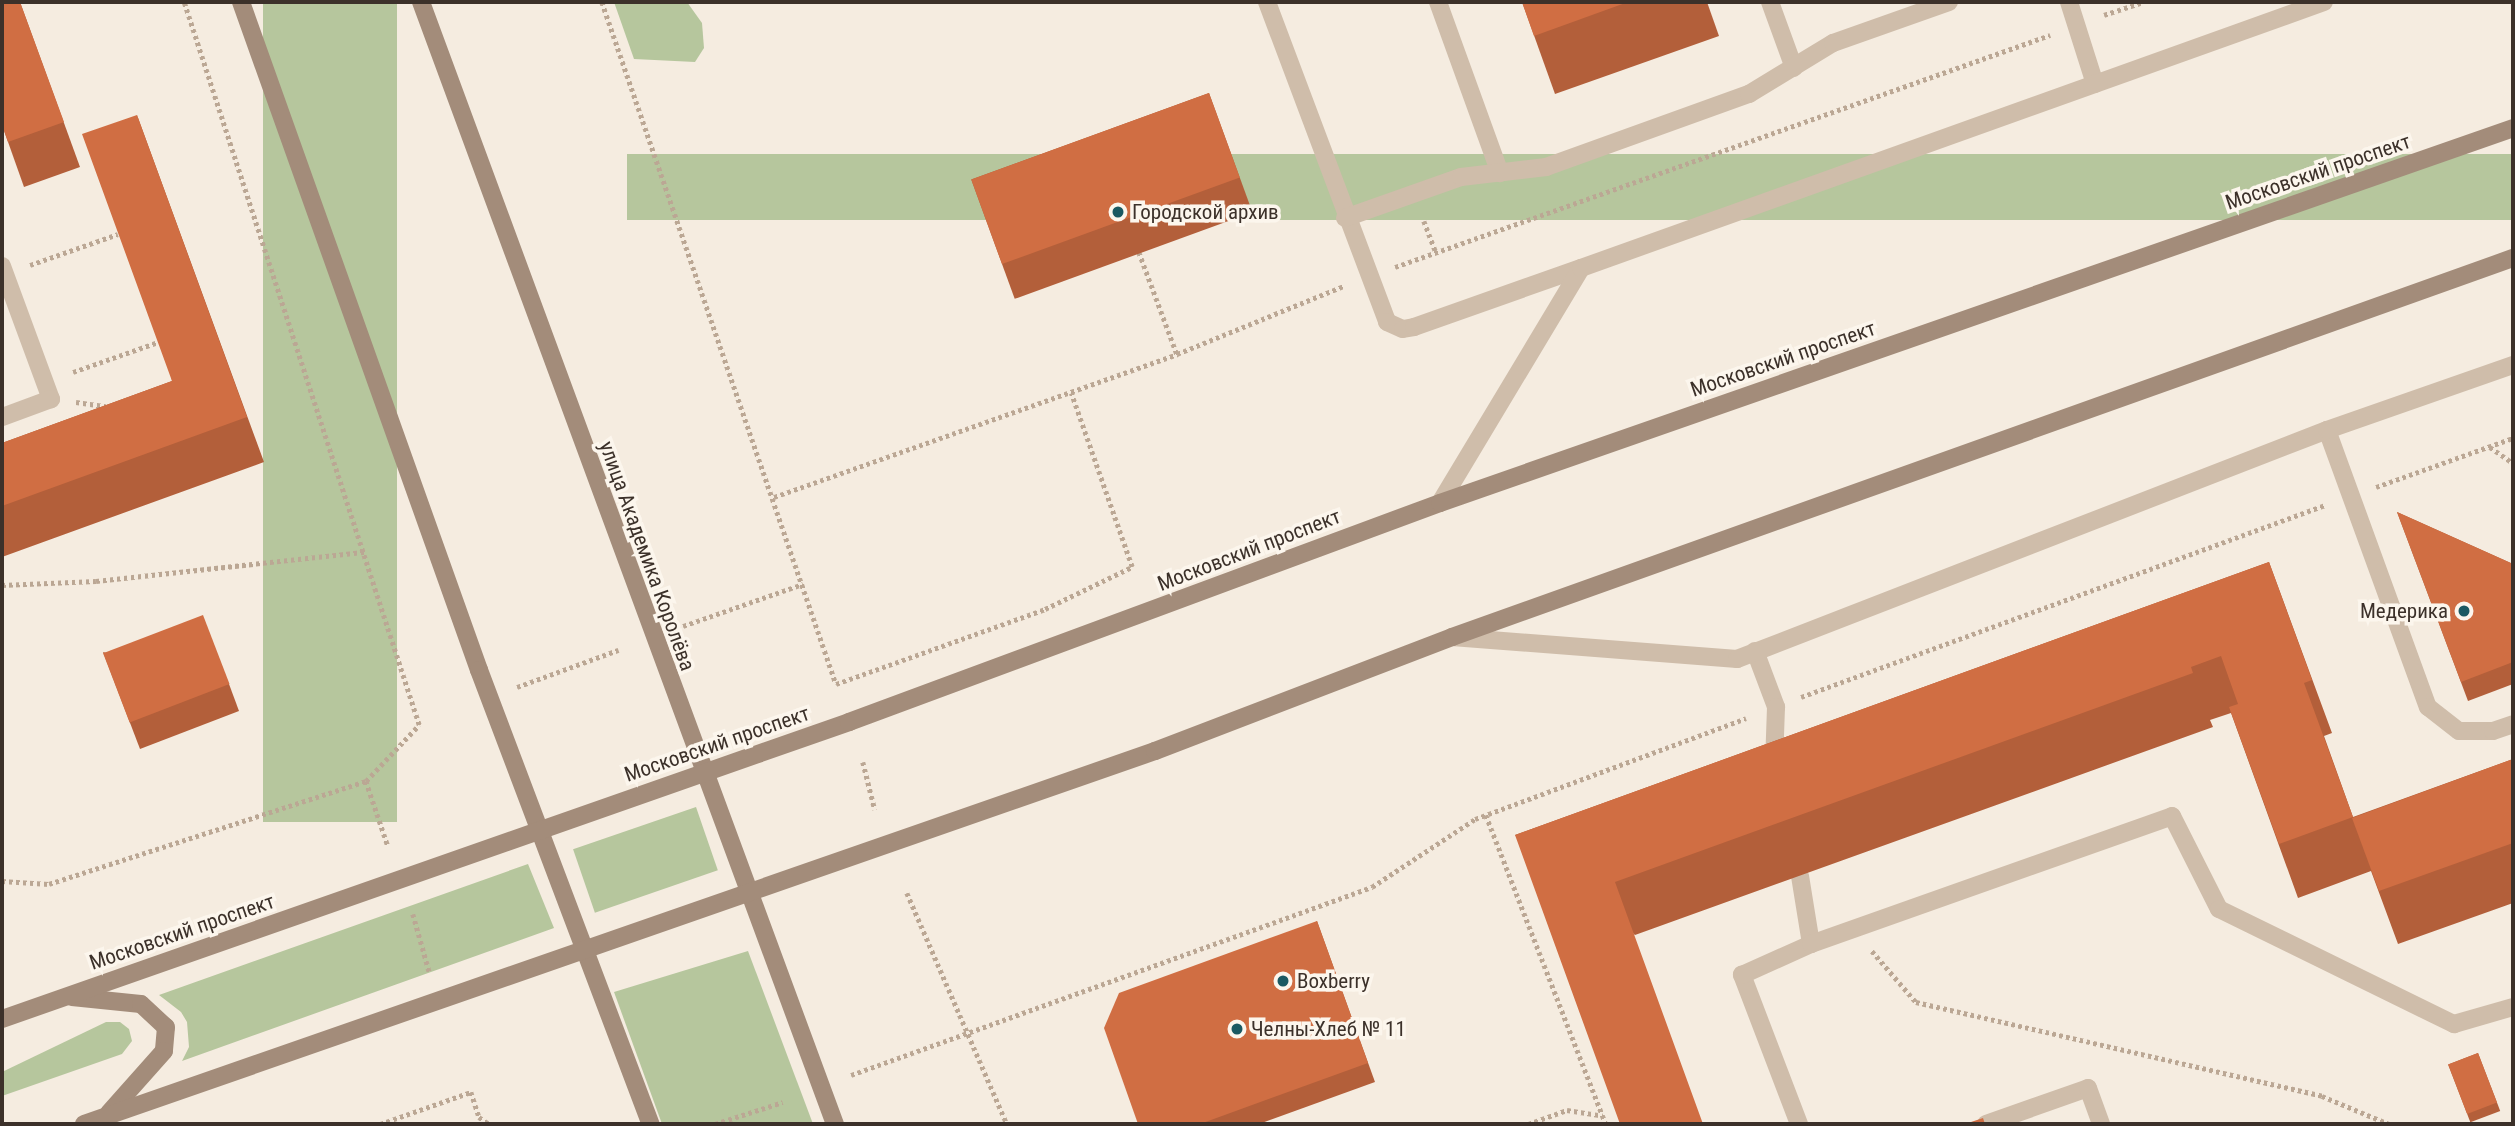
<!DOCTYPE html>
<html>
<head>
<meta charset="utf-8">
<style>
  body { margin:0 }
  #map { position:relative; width:2515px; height:1126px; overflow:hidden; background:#f5ece0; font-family:"Roboto Condensed",sans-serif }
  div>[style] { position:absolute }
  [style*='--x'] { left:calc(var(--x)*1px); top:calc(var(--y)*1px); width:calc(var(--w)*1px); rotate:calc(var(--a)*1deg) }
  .green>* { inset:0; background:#b6c69d; transform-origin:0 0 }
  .path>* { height:4.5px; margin-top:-2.25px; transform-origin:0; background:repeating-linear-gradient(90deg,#bba794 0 3.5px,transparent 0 7px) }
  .lane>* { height:18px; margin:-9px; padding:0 9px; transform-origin:9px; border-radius:9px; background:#cfbdaa }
  .street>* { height:18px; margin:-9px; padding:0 9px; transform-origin:9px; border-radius:9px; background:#cfbdaa }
  .secondary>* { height:18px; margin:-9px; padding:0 9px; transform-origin:9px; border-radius:9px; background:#a38c7a }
  .wall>* { inset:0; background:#b35f3a; transform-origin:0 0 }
  .building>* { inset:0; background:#d06e43; transform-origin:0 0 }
  .dots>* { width:19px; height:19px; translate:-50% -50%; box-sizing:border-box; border:4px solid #fcf6ed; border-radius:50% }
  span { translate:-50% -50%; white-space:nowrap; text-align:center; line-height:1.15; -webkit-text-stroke:7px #fcf6ed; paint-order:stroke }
  .street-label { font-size:21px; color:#3c312a }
  .poi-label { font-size:21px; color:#3c312a }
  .left { translate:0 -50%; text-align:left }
  .right { translate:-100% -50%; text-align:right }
  .frame { position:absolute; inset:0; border:4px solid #3c312a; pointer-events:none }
</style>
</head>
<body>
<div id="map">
  <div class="green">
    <i style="left:263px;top:2px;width:134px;height:820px"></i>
    <i style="clip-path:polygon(614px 2px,687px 2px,702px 23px,704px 48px,695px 62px,634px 59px)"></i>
    <i style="left:2513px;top:154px;width:66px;height:1886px;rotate:90deg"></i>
    <i style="left:696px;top:807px;width:67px;height:130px;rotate:71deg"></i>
    <i style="clip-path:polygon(528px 864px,554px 928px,182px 1061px,189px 1047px,187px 1022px,181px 1012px,159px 995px)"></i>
    <i style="clip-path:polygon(748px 951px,813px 1124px,662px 1124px,614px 992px)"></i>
    <i style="clip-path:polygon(106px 1022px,120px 1022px,129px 1029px,132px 1041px,122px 1054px,2px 1096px,2px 1072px)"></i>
  </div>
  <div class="path">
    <i style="--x:602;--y:2;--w:721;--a:71.06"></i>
    <i style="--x:836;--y:684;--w:222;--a:-19.7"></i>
    <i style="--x:1045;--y:609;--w:97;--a:-25.8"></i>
    <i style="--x:1132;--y:567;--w:184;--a:-109.3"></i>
    <i style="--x:2104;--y:15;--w:41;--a:-18.4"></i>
    <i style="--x:1424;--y:221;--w:34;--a:69"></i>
    <i style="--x:1139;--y:252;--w:109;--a:69.6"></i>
    <i style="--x:30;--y:265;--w:93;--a:-19.4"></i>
    <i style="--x:1395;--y:267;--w:695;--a:-19.5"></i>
    <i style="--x:73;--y:372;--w:90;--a:-19.4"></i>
    <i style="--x:76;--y:402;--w:30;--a:8"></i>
    <i style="--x:2490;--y:447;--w:28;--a:35"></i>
    <i style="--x:2376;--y:487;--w:145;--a:-19.7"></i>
    <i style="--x:774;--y:497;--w:428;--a:-19.5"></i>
    <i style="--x:1177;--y:354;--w:180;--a:-22.2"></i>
    <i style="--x:2;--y:585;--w:94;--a:-2.4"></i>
    <i style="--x:96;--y:581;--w:271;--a:-6.2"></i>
    <i style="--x:683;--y:626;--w:127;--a:-19.3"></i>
    <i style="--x:517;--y:687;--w:108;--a:-20.1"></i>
    <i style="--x:1801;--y:697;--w:558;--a:-20.12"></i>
    <i style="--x:863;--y:762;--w:49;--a:76"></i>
    <i style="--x:366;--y:781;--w:69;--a:71.3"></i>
    <i style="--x:1486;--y:815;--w:331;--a:68.8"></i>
    <i style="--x:2;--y:881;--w:47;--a:3.7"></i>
    <i style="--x:49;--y:884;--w:333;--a:-18"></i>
    <i style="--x:366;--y:781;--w:77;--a:-46.6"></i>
    <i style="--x:419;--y:725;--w:760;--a:-108.01"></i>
    <i style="--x:907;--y:893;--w:252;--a:66.6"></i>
    <i style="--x:413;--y:914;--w:62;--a:74.2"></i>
    <i style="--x:1872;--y:951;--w:67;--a:49.2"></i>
    <i style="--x:1916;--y:1002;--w:417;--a:13"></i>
    <i style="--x:2322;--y:1096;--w:73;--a:22.7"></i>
    <i style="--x:851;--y:1075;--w:554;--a:-19.84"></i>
    <i style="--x:1372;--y:887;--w:123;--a:-33.4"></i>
    <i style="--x:1475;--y:819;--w:289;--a:-20.4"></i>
    <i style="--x:380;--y:1124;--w:96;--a:-19.4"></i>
    <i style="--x:471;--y:1092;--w:26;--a:72"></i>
    <i style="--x:479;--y:1117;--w:12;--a:35"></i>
    <i style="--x:715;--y:1124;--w:71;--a:-17.9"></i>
    <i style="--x:1528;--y:1124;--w:41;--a:-19.7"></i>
    <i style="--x:1567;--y:1110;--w:36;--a:9"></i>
  </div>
  <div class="lane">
    <i style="--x:1267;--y:2;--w:342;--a:69.4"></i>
    <i style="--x:1387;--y:322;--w:17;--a:24"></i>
    <i style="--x:1403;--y:329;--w:11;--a:-10"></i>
    <i style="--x:1414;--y:327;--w:177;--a:-19.5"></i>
    <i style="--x:1438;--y:2;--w:182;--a:70.1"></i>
    <i style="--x:1770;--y:2;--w:70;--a:70"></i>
    <i style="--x:2069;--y:2;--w:86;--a:72.4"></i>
    <i style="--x:1345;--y:218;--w:123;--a:-19.5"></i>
    <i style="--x:1461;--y:177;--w:86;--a:-6.7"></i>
    <i style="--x:1546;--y:167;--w:216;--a:-19.8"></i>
    <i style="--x:1749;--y:94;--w:98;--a:-31.3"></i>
    <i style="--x:1833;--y:43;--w:123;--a:-19.5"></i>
    <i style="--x:2;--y:266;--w:142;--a:69.8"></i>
    <i style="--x:51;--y:399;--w:52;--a:159.8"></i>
    <i style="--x:2327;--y:430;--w:295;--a:70"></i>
    <i style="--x:2428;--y:707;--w:39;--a:38"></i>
    <i style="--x:2459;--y:731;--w:34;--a:0"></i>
    <i style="--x:2493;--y:731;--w:21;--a:-19"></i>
    <i style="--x:1755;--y:651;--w:60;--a:69.4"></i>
    <i style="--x:1776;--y:707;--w:56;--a:92"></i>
    <i style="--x:1800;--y:876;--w:69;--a:80.8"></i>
    <i style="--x:1799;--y:1124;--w:160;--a:-110.9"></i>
    <i style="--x:1742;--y:975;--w:76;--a:-24.2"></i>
    <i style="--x:1811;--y:944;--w:383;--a:-19.5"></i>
    <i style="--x:2172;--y:816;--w:104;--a:63.2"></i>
    <i style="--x:2219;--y:909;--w:262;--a:26.1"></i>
    <i style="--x:2454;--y:1024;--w:61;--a:-16.1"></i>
    <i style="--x:1986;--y:1124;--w:108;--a:-19.4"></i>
    <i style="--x:2088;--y:1088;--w:38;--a:70"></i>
  </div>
  <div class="street">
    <i style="--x:1440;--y:503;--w:274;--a:-59"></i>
    <i style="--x:1581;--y:268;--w:789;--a:-19.7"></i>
    <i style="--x:1452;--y:637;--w:286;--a:4.4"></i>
    <i style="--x:1737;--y:659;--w:633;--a:-21.21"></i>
    <i style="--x:2327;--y:430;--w:197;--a:-19.3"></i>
  </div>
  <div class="secondary">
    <i style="--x:241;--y:2;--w:709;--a:70.39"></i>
    <i style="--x:479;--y:670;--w:485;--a:69.3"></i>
    <i style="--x:421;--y:2;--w:1196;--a:69.75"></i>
    <i style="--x:72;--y:997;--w:69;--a:5.8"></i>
    <i style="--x:141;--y:1004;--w:34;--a:43"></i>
    <i style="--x:166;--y:1027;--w:24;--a:95"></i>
    <i style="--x:164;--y:1051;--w:83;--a:131.6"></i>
    <i style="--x:2;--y:1019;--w:898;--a:-19.32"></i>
    <i style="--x:849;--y:722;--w:630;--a:-20.33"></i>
    <i style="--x:1440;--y:503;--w:1137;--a:-19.26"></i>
    <i style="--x:84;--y:1124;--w:1134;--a:-19.2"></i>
    <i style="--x:1155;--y:751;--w:318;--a:-21"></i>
    <i style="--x:1452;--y:637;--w:1127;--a:-19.66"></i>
  </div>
  <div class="wall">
    <i style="clip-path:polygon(20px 2px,80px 167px,24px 187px,2px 125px)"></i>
    <i style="clip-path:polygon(1522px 2px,1707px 2px,1719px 36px,1555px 94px)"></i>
    <i style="left:1209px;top:93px;width:127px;height:253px;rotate:70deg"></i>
    <i style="clip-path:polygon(137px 115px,264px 462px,2px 557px,2px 443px,172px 381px)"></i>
    <i style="clip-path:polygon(2397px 512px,2513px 564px,2513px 684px,2468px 701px)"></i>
    <i style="clip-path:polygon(2269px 562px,2332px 733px,2324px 736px,2353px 817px,2513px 759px,2513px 903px,2398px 944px,2371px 871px,2298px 898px,2231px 713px,2210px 720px,2213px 727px,1635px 935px,1515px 835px)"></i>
    <i style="clip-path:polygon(103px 652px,229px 684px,239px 711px,140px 749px)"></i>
    <i style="clip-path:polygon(1317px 921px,1375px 1082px,1259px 1124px,1138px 1124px)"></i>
    <i style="left:2478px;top:1053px;width:62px;height:32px;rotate:69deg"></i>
  </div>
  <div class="building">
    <i style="clip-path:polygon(2px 2px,20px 2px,64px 122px,8px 142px,2px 125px)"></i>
    <i style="clip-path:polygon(1522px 2px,1628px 2px,1534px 36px)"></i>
    <i style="left:1209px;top:93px;width:90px;height:253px;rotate:70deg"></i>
    <i style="clip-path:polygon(137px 115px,247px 417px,2px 506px,2px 443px,172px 381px,82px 134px)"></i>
    <i style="clip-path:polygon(2397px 512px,2513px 564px,2513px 662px,2461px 682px)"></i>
    <i style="clip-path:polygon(2269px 562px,2312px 680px,2304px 683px,2353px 817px,2279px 844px,2229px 707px,2238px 704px,2221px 656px,2191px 667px,2193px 673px,1615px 882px,1703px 1124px,1620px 1124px,1515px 835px)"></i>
    <i style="left:203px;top:615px;width:74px;height:107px;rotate:69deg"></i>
    <i style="clip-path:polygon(2513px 759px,2513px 843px,2379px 891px,2352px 818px)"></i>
    <i style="clip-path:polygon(1317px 921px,1368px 1063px,1200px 1124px,1138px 1124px,1104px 1028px,1119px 993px)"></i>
    <i style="left:2478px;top:1053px;width:53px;height:32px;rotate:69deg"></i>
    <i style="clip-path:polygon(1983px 1118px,1985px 1124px,1965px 1124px)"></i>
  </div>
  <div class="dots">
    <i style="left:1118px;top:212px;background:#1b5962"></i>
    <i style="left:2464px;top:611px;background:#1b5962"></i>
    <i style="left:1283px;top:981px;background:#1b5962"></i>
    <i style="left:1237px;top:1029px;background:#1b5962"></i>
  </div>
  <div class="street-label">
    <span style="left:2318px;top:172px;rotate:-19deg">Московский проспект</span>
    <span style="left:1783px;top:359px;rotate:-19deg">Московский проспект</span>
    <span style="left:1249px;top:550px;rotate:-21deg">Московский проспект</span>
    <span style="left:647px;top:556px;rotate:70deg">улица Академика Королёва</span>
    <span style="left:717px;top:744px;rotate:-19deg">Московский проспект</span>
    <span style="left:182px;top:932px;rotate:-19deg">Московский проспект</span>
  </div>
  <div class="poi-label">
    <span class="left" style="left:1132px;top:212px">Городской архив</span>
    <span class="right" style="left:2448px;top:611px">Медерика</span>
    <span class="left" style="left:1297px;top:981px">Boxberry</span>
    <span class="left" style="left:1251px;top:1029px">Челны-Хлеб № 11</span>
  </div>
  <div class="frame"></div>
</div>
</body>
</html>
